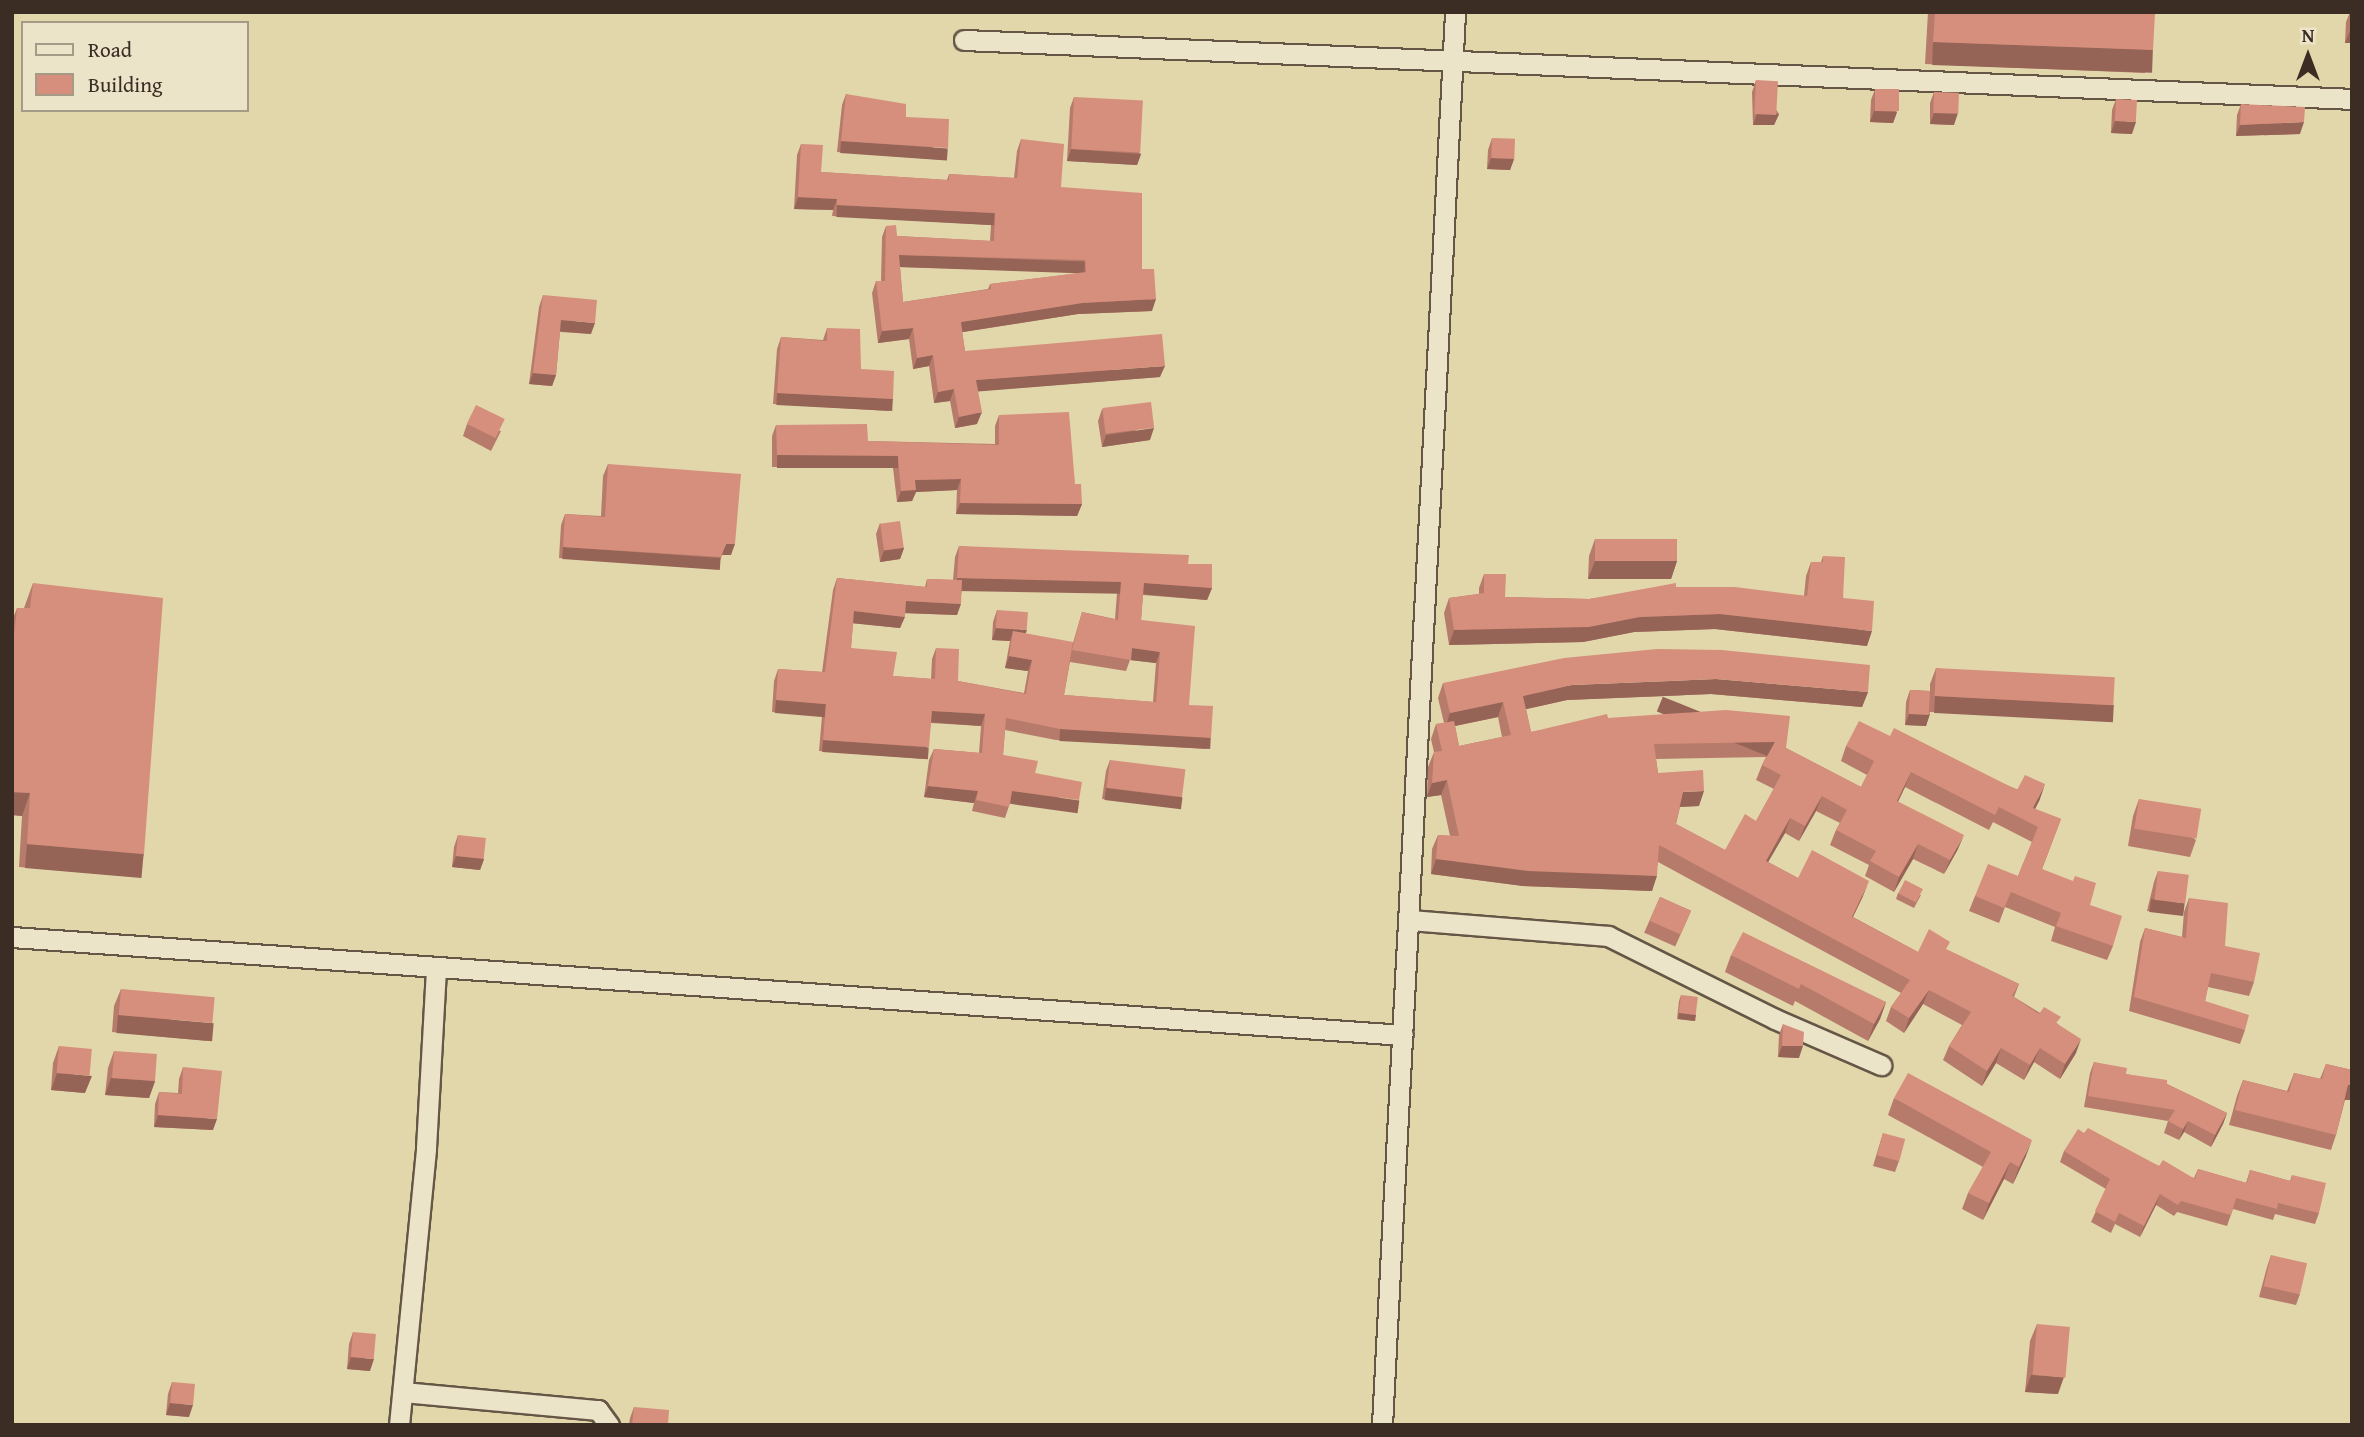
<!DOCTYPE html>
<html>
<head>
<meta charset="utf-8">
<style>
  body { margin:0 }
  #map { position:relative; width:2364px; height:1437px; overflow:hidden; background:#e2d6ab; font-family:"Gentium Book Plus",serif }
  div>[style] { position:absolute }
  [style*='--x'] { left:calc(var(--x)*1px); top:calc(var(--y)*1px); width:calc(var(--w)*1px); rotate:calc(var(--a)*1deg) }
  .roads { filter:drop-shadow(2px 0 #655646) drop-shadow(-2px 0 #655646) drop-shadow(0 2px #655646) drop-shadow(0 -2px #655646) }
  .minor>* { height:19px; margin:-9.5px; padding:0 9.5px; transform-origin:9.5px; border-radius:9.5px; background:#ece4c8 }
  .wall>* { inset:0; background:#b77b6b; transform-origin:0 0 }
  .shaded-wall>* { inset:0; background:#956457; transform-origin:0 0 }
  .building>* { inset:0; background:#d58f7c; transform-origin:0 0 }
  span { translate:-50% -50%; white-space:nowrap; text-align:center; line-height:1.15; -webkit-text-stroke:5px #ece4c8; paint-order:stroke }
  .frame { position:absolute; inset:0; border:14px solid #3b2c24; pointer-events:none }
  .legend { position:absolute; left:21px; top:21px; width:228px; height:91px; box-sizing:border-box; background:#ece4c8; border:2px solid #a59a86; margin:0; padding:9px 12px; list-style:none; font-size:21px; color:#3b2c24 }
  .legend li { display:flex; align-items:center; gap:14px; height:35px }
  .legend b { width:35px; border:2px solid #a59a86 }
  .north { position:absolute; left:2273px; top:21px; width:70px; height:70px; -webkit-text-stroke:5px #ece4c8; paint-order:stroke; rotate:0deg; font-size:19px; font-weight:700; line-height:28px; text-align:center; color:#3b2c24 }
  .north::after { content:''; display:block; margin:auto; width:24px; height:32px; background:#3b2c24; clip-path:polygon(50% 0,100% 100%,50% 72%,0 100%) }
</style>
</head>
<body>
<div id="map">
  <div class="roads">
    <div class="minor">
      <i style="--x:964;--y:40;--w:1389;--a:2.43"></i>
      <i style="--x:1410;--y:920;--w:199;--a:4.6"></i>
      <i style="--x:1608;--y:936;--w:186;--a:26.4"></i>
      <i style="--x:1775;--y:1019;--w:116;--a:23.5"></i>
      <i style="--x:12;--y:937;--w:1394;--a:4.03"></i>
      <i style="--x:403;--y:1392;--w:196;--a:5.3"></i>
      <i style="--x:598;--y:1410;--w:19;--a:54"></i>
      <i style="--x:399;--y:1425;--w:278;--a:-84.4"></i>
      <i style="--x:426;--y:1148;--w:180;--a:-86.8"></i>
      <i style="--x:1382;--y:1425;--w:1415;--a:-87.04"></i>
    </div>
  </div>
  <div class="wall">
    <i style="clip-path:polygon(1928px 12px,2155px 12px,2145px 73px,1925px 64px)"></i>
    <i style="clip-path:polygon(2350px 12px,2352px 43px,2345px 43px,2346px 22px)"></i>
    <i style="clip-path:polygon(1756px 80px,1779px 114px,1774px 125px,1753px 125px,1752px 92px)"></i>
    <i style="clip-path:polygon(1875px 89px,1897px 112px,1893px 123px,1870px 122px,1871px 100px)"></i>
    <i style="clip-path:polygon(1934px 92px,1954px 125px,1930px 124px,1930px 103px)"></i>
    <i style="clip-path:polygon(846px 94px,906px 117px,944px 160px,837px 152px,842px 105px)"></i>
    <i style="clip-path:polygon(1074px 97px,1141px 154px,1137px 165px,1067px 161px,1070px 108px)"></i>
    <i style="clip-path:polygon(2116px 99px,2132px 134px,2111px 133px,2112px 110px)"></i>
    <i style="clip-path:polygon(2241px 104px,2300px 134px,2236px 136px,2237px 115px)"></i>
    <i style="clip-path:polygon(1492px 138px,1514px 159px,1510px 170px,1487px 169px,1488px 150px)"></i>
    <i style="clip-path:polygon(evenodd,1021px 139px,1061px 187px,1142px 269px,1152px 311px,1078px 314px,962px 332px,965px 351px,1160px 377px,978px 391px,977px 424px,955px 428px,950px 401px,934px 403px,929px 366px,913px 369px,909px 339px,878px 343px,872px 293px,876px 281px,881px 281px,882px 237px,886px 226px,897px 236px,990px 241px,991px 225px,832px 216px,833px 210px,794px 209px,797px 155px,801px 144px,821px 172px,947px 180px,949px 174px,1014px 178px,1017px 151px,1021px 139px,900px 267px,1081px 272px,1081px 273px,990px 284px,988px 289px,903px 302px,900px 267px)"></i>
    <i style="clip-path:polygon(543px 295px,591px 334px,560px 332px,556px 375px,552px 386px,529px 384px,539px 307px)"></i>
    <i style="clip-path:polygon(827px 328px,861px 369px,893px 399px,889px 411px,773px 404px,777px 349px,781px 337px,823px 340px)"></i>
    <i style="clip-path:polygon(1102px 409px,1150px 440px,1102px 447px,1098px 421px)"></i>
    <i style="clip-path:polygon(999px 415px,1075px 484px,1082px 504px,1077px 516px,956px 514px,957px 490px,916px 492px,912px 501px,897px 502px,893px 468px,772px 467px,772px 436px,776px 425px,868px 441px,995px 444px,995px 426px)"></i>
    <i style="clip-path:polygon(467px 424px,501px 431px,491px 451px,463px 436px)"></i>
    <i style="clip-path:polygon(608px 464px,731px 555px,722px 555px,717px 569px,559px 558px,561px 525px,565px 514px,601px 516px,603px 476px)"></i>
    <i style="clip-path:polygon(880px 523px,904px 548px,900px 559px,880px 562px,876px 534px)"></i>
    <i style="clip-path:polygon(1595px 539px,1677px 561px,1671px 579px,1588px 579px,1589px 556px)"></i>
    <i style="clip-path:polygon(evenodd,959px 546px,1188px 564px,1212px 588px,1207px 600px,1143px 595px,1141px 620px,1189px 705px,1207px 749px,1056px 740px,1005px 730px,1003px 755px,1035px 773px,1074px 812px,1010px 803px,1005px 818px,972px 811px,974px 803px,924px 797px,929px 760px,934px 749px,979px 753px,981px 726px,931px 723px,925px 759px,819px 751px,822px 716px,772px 712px,774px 681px,778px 669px,822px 672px,833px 590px,837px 578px,925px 587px,927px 579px,953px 580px,955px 557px,959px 546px,962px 590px,1117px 593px,1115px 619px,1082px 612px,1073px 643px,1025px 634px,997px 610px,993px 622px,992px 640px,1010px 641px,1005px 668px,1028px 671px,1024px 693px,958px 681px,936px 648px,932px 659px,931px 679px,893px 676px,851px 648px,853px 623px,900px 628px,905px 613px,957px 615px,962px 590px,959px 546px,1130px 660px,1156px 663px,1153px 702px,1064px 695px,1070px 662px,1126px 671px,1130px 660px)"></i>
    <i style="clip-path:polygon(1823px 556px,1867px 646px,1715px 629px,1634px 632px,1583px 642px,1449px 645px,1444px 613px,1449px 598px,1479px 594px,1479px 588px,1484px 574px,1505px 597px,1589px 599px,1676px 587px,1804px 596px,1806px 576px,1811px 562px,1821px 562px)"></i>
    <i style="clip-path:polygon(33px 583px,144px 854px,136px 877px,19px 867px,22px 816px,12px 815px,12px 621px,17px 608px,24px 608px)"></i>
    <i style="clip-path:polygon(1936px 668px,2114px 705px,2108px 721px,1930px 712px,1926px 726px,1905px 725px,1906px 702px,1910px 690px,1930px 691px,1930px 684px)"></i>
    <i style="clip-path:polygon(evenodd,1443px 683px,1868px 692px,1862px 707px,1711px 694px,1567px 700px,1526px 709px,1531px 732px,1608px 718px,1786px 748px,1861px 787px,1867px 775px,1841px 761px,1846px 746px,1890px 736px,2040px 799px,2035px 809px,2061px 819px,2042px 869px,2090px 905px,2113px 946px,2107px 960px,2051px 941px,2055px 927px,2005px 907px,1999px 923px,1969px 911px,1975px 896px,2018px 876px,2032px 842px,1993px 822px,1989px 830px,1905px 787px,1898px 802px,1958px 849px,1944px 874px,1913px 859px,1894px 892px,1865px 876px,1869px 865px,1830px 845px,1836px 830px,1840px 823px,1816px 811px,1799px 841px,1785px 833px,1768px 862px,1798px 878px,1863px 896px,1853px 917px,1918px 952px,1947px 950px,2019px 984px,2014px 997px,2058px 1024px,2076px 1053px,2060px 1079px,2034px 1062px,2024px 1080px,1996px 1063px,1982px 1086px,1943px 1060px,1949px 1046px,1962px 1025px,1923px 1004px,1904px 1033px,1886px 1021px,1891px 1007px,1901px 993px,1658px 862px,1652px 891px,1523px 886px,1431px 874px,1432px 849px,1438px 835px,1450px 836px,1441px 795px,1427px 797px,1428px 767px,1434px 752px,1431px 739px,1436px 724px,1444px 723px,1438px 698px,1443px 683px,1498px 717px,1502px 737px,1459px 746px,1455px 726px,1498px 717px,1443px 683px,1766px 757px,1762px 765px,1756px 780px,1774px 789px,1756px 821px,1725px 850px,1676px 824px,1680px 807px,1699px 806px,1658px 773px,1656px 759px,1766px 757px)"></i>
    <i style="clip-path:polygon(1110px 760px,1182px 797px,1178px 808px,1102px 799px,1106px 771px)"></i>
    <i style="clip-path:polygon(2139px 799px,2196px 840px,2190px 857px,2128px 846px,2133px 816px)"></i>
    <i style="clip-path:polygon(458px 835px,484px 859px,480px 870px,452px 867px,454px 847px)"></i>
    <i style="clip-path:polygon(2158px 871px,2181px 915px,2147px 911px,2154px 882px)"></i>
    <i style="clip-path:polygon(1898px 893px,1921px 895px,1914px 908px,1896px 899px)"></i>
    <i style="left:1660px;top:897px;width:34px;height:39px;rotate:24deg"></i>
    <i style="clip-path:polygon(2189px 898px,2225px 946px,2254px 982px,2249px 996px,2208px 987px,2205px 1001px,2245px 1030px,2240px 1044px,2129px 1011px,2140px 942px,2145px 928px,2182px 937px,2184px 912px)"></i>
    <i style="clip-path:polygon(1731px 955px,1886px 1002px,1880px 1019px,1868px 1041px,1795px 1001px,1793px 1006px,1725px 972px)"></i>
    <i style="clip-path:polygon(121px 989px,208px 1041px,112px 1032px,114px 1006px)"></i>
    <i style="clip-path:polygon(1681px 995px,1696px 1015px,1694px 1021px,1677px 1019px,1679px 1001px)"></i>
    <i style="clip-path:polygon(1783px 1024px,1799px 1058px,1778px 1057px,1779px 1035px)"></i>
    <i style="clip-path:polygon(59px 1046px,85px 1093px,51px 1090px,53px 1063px)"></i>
    <i style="clip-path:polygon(114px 1051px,155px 1081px,149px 1098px,105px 1095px,108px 1068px)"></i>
    <i style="clip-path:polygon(2094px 1062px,2126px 1074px,2167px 1084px,2227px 1113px,2223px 1124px,2211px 1147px,2184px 1132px,2179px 1140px,2164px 1133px,2168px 1121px,2084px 1107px,2090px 1073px)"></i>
    <i style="clip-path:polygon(2326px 1064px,2352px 1070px,2352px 1100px,2345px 1100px,2336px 1135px,2331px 1150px,2229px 1125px,2237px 1096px,2243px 1080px,2287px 1091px,2294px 1073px,2320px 1079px)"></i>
    <i style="clip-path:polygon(183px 1067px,213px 1130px,154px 1127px,155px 1104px,159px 1092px,178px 1093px,179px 1079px)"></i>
    <i style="clip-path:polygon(1894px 1098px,2026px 1156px,2013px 1184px,2004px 1179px,1983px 1220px,1962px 1209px,1968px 1193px,1983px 1167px,1888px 1115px)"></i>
    <i style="clip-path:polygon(1883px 1133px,1899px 1161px,1895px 1172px,1873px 1166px)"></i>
    <i style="clip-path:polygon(2084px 1133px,2159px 1166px,2194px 1178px,2198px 1169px,2246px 1183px,2250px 1170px,2290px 1181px,2292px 1175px,2319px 1213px,2315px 1224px,2275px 1214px,2273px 1220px,2233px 1209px,2227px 1226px,2177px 1212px,2174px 1216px,2156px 1205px,2140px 1237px,2115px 1224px,2111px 1233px,2091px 1222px,2106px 1189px,2060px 1162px,2064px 1151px)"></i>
    <i style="clip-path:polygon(2271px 1255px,2300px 1294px,2296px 1305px,2259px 1297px,2267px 1267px)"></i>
    <i style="clip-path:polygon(2037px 1324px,2058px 1394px,2025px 1392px,2030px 1341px)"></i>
    <i style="clip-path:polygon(353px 1332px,370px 1371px,347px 1369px,349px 1344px)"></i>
    <i style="clip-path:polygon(172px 1382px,189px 1417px,166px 1415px,168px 1394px)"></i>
    <i style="clip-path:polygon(634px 1407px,668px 1425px,629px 1425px,630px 1418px)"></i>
  </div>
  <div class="shaded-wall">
    <i style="clip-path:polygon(2350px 31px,2352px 31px,2352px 43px,2345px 43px)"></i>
    <i style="left:1933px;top:42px;width:220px;height:23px;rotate:2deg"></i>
    <i style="clip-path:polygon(1874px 111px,1897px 112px,1893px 123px,1870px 122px)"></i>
    <i style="clip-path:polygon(1934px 113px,1958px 113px,1954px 125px,1930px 124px)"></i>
    <i style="clip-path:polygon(1757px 114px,1779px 114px,1774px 125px,1753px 125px)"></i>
    <i style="clip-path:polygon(2115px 121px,2136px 122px,2132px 134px,2111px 133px)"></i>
    <i style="clip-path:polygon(2304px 122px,2300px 134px,2236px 136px,2240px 125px)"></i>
    <i style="left:841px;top:141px;width:107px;height:12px;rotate:4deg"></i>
    <i style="clip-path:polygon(1071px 149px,1141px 154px,1137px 165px,1067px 161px)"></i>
    <i style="clip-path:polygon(1491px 158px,1514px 159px,1510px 170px,1487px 169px)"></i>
    <i style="clip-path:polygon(798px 197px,837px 199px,833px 210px,794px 209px)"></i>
    <i style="left:837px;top:205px;width:158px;height:12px;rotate:3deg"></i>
    <i style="left:899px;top:255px;width:186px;height:12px;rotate:2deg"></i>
    <i style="clip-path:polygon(1156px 299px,1152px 311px,1078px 314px,957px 333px,961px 322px,1082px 303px)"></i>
    <i style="clip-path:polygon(561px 320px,595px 323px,591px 334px,557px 331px)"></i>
    <i style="clip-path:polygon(913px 328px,909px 339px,878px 343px,882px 331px)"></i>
    <i style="clip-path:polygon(933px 355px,929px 366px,913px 369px,917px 358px)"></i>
    <i style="clip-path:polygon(1165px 366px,1160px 377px,972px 392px,976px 380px)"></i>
    <i style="clip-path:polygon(533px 373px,556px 375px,552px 386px,529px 384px)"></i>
    <i style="clip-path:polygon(954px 389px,950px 401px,934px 403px,938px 392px)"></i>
    <i style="left:777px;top:393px;width:116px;height:12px;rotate:3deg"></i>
    <i style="clip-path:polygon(982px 412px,977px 424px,955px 428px,959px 417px)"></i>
    <i style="clip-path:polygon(1154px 428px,1150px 440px,1102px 447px,1106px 435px)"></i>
    <i style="left:777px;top:455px;width:121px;height:13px"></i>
    <i style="clip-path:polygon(961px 479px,957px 490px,916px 492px,912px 501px,897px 502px,901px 491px,915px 480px)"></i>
    <i style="clip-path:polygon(960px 503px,1082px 504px,1077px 516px,956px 514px)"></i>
    <i style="clip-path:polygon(726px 544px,735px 544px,731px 555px,721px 555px)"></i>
    <i style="left:563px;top:547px;width:158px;height:12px;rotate:4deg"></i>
    <i style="clip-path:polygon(904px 548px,900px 559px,880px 562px,884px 550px)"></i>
    <i style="clip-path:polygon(1595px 561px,1677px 561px,1671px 579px,1588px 579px)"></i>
    <i style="left:957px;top:578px;width:164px;height:13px;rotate:1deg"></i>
    <i style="clip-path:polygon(1144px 583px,1212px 588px,1207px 600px,1140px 594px)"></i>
    <i style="clip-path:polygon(906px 601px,961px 604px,957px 615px,902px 613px)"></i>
    <i style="clip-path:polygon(854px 611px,905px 617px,900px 628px,850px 623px)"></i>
    <i style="clip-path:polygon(1720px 614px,1872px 631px,1867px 646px,1715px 629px,1634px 632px,1583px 642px,1449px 645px,1454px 630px,1640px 617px)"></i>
    <i style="clip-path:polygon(996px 628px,1027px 630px,1022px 642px,1013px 631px,1010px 641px,992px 640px)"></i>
    <i style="clip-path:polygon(1132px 648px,1160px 652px,1156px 663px,1130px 660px)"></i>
    <i style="clip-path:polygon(1009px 656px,1032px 660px,1028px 671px,1005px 668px)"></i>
    <i style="clip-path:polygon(1716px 679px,1868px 692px,1862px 707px,1711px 694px,1567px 700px,1518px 711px,1523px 696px,1572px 685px)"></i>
    <i style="left:1935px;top:696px;width:179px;height:17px;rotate:3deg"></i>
    <i style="left:776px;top:700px;width:50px;height:13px;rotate:5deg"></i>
    <i style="clip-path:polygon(1503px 702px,1498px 717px,1445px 728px,1450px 713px)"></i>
    <i style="clip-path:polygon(932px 711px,985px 714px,981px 726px,928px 722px)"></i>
    <i style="clip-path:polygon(1909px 714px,1930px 714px,1926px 726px,1905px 725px)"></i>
    <i style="left:1060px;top:729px;width:151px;height:12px;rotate:3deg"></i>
    <i style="left:823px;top:740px;width:106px;height:12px;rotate:4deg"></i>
    <i style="left:1775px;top:742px;width:16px;height:121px;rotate:112deg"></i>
    <i style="clip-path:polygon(1911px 772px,1905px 787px,1891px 816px,1897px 801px)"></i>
    <i style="clip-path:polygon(1447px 780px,1441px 795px,1427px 797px,1432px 783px)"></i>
    <i style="clip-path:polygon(2045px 784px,2040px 799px,2028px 823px,2033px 808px)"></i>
    <i style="clip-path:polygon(928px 786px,978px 791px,974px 803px,924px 797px)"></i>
    <i style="left:1106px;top:788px;width:77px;height:12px;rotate:7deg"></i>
    <i style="left:1012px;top:791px;width:68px;height:13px;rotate:8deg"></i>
    <i style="clip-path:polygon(1704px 791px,1699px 806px,1678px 807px,1683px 792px)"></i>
    <i style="clip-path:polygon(12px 792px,30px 793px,22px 816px,12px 815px)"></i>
    <i style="clip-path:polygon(1822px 796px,1816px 811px,1799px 841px,1805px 826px)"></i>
    <i style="clip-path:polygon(1790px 818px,1785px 833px,1760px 876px,1766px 861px)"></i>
    <i style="clip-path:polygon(1964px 835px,1958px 849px,1944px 874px,1950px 860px)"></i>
    <i style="left:27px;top:844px;width:117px;height:24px;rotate:5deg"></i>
    <i style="clip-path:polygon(1918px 844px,1913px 859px,1894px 892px,1899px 877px)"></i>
    <i style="clip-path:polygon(456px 856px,484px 859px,480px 870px,452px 867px)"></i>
    <i style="clip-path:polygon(1436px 859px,1657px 876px,1652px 891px,1523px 886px,1431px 874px)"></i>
    <i style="clip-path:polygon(1869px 881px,1863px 896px,1846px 931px,1852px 917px)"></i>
    <i style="left:2151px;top:899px;width:34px;height:13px;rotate:7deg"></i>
    <i style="clip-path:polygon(1929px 990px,1923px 1004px,1904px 1033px,1909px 1018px)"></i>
    <i style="clip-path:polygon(1886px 1002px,1880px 1019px,1868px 1041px,1874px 1024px)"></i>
    <i style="left:1679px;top:1013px;width:17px;height:6px;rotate:7deg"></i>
    <i style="left:118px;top:1015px;width:96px;height:18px;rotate:5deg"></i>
    <i style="clip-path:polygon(2081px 1039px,2076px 1053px,2060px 1079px,2065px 1064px)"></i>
    <i style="clip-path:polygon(1782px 1046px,1803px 1046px,1799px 1058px,1778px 1057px)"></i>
    <i style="clip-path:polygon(2001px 1048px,1996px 1063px,1982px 1086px,1987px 1071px)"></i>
    <i style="clip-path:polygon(2040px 1048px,2034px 1062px,2024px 1080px,2030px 1065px)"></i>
    <i style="clip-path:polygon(57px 1073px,92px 1076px,85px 1093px,51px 1090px)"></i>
    <i style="clip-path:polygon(111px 1078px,155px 1081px,149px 1098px,105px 1095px)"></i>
    <i style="clip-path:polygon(2348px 1085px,2352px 1085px,2352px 1100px,2343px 1100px)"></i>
    <i style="clip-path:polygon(2227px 1113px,2223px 1124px,2211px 1147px,2215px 1135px)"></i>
    <i style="clip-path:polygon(158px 1115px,217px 1119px,213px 1130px,154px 1127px)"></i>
    <i style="clip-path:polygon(2188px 1121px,2184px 1132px,2179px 1140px,2183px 1129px)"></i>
    <i style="clip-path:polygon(2032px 1140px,2026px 1156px,2013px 1184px,2019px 1167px)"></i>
    <i style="clip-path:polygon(2010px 1162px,2004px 1179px,1983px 1220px,1989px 1203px)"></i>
    <i style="clip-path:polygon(2160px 1194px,2156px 1205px,2140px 1237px,2144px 1226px)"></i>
    <i style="clip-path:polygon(351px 1357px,374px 1359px,370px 1371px,347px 1369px)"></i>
    <i style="clip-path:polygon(2031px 1375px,2064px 1377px,2058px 1394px,2025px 1392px)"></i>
    <i style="clip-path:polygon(170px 1403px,193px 1405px,189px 1417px,166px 1415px)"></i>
  </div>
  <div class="building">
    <i style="clip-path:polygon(1935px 12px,2155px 12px,2153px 50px,1933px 42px)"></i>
    <i style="left:2350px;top:12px;width:2px;height:19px"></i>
    <i style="left:1756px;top:80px;width:22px;height:34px;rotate:3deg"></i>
    <i style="left:1875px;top:89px;width:24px;height:22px"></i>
    <i style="left:1934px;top:92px;width:25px;height:21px;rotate:2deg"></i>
    <i style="clip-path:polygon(846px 94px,906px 104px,906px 117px,949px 119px,948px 148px,841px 141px)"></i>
    <i style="left:1074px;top:97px;width:69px;height:52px;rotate:3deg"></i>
    <i style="left:2116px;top:99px;width:21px;height:22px;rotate:3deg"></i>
    <i style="clip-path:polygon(2241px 104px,2305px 107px,2304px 122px,2240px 125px)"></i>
    <i style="left:1492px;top:138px;width:23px;height:20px;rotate:2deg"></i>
    <i style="clip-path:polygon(evenodd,1021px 139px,1064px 144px,1061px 187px,1142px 193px,1142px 269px,1154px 269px,1156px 299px,1082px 303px,961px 322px,965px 351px,1162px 334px,1165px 366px,976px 380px,982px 412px,959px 417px,954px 389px,938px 392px,933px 355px,917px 358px,913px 328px,882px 331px,876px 281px,885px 281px,886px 226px,896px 225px,897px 236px,994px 241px,995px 213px,837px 205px,837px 199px,798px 197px,801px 144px,823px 145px,821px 172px,949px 180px,949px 174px,1017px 178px,1021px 139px,899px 255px,1085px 260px,1086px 272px,990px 284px,991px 289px,903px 302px,899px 255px)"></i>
    <i style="clip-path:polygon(543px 295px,597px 300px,595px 323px,561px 320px,556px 375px,533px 373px)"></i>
    <i style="clip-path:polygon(827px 328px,860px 329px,861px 369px,894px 371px,893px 399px,777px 393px,781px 337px,827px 341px)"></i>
    <i style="left:1151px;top:402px;width:26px;height:49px;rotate:83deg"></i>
    <i style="left:476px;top:405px;width:32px;height:21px;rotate:26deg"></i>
    <i style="clip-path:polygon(1069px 412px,1075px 484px,1081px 484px,1082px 504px,960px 503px,961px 479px,915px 480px,916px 490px,901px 491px,898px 456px,777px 455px,776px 425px,867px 424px,868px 441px,999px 445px,999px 415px)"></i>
    <i style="clip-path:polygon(608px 464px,741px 474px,735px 544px,726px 544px,721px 557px,563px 547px,565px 514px,605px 517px)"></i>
    <i style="left:900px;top:521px;width:27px;height:20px;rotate:82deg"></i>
    <i style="left:1595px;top:539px;width:82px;height:22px"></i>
    <i style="clip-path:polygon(959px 546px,1189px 555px,1188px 564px,1212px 564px,1212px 588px,1144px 583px,1141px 620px,1195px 626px,1189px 705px,1213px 706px,1211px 738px,1060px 729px,1006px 718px,1003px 755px,1038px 761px,1035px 773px,1082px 782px,1079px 800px,1012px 791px,1009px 807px,976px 800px,978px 791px,928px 786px,934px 749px,982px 753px,985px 714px,932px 711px,929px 747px,823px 740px,826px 704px,776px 700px,778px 669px,825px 672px,837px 578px,927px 587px,927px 579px,962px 580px,961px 604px,906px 601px,905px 617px,854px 611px,851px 648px,897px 652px,893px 676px,935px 679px,936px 648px,959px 649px,958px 681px,1026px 694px,1032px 660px,1009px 656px,1013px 631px,1073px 642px,1064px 695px,1156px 702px,1160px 652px,1132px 648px,1131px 660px,1072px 650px,1082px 612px,1118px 620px,1121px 582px,957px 578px)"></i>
    <i style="clip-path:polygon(1823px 556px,1845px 557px,1843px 598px,1874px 601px,1872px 631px,1720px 614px,1640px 617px,1589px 627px,1454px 630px,1449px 598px,1484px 593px,1484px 574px,1506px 574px,1505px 597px,1589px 599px,1676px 583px,1676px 587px,1735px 587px,1807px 596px,1811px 562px,1823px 562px)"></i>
    <i style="clip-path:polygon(33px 583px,163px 598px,144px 854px,27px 844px,30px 793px,12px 792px,12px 651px,17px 608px,30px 608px)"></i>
    <i style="left:997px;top:610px;width:31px;height:18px;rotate:4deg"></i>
    <i style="clip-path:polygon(evenodd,1657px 649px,1722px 650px,1870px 665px,1868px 692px,1716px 679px,1572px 685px,1523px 696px,1531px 732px,1607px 714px,1608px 718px,1726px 710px,1790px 716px,1786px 748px,1861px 787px,1874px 761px,1846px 746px,1859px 721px,1890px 736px,1894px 728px,2017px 790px,2025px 775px,2045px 784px,2033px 808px,2061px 819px,2042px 869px,2073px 881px,2075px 876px,2096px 883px,2090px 905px,2122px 916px,2113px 946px,2056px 926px,2061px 913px,2011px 892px,2004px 908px,1975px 896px,1988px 864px,2018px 876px,2038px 827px,1999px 807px,1995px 815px,1911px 772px,1897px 801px,1964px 835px,1950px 860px,1918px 844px,1899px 877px,1870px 861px,1876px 851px,1836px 830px,1847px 810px,1822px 796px,1805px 826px,1790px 818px,1766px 861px,1798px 878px,1812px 850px,1869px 881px,1852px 917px,1918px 952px,1929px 929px,1950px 942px,1946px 949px,2019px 984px,2012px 996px,2039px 1014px,2044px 1007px,2061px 1017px,2056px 1023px,2081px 1039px,2065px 1064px,2040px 1048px,2030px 1065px,2001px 1048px,1987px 1071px,1949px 1046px,1971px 1012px,1929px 990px,1909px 1018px,1891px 1007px,1910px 980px,1659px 845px,1657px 876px,1528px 871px,1436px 859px,1438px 835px,1459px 836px,1447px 780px,1432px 783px,1434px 752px,1442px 751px,1436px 724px,1454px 721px,1459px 746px,1511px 735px,1503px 702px,1450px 713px,1443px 683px,1564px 658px,1657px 649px,1775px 742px,1762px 765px,1781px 775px,1756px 821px,1745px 814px,1725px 850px,1676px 824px,1683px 792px,1704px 791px,1703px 770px,1658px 773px,1654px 744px,1775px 742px)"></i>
    <i style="left:1936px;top:668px;width:179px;height:28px;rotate:3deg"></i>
    <i style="left:1910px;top:690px;width:20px;height:24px;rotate:3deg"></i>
    <i style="left:1110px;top:760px;width:76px;height:28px;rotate:7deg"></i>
    <i style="left:2139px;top:799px;width:63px;height:30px;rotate:9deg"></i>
    <i style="left:458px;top:835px;width:28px;height:21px;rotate:6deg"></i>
    <i style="left:2158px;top:871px;width:31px;height:29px;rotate:7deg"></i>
    <i style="left:1905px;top:880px;width:20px;height:15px;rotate:27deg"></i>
    <i style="left:1660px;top:897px;width:34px;height:26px;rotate:24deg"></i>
    <i style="clip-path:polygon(2189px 898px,2228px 903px,2225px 946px,2260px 953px,2254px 982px,2211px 973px,2205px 1001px,2249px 1015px,2245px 1030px,2134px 997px,2145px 928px,2186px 938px)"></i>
    <i style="clip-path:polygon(1743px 932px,1886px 1002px,1874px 1024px,1801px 984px,1799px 989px,1731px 955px)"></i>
    <i style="left:121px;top:989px;width:94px;height:26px;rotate:5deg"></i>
    <i style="left:1681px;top:995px;width:17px;height:18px;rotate:7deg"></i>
    <i style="clip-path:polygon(1783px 1024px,1804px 1032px,1803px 1046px,1782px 1046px)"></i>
    <i style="left:59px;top:1046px;width:33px;height:27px;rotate:5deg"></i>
    <i style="left:114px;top:1051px;width:43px;height:27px;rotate:4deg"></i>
    <i style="clip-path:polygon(2094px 1062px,2127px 1068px,2126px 1074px,2167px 1080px,2167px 1084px,2227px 1113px,2215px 1135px,2188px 1121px,2183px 1129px,2168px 1121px,2175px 1110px,2088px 1096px)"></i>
    <i style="clip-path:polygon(2326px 1064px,2352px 1070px,2352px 1085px,2348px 1085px,2336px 1135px,2235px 1110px,2243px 1080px,2289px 1092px,2294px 1073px,2322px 1079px)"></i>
    <i style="clip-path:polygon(183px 1067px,222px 1071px,217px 1119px,158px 1115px,159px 1092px,182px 1094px)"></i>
    <i style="clip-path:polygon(1908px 1073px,2032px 1140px,2019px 1167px,2010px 1162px,1989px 1203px,1968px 1193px,1991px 1152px,1894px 1098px)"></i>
    <i style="clip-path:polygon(2088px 1128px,2159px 1166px,2163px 1160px,2195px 1179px,2198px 1169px,2247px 1183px,2250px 1170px,2291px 1181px,2292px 1175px,2326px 1183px,2319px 1213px,2278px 1203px,2277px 1209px,2236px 1198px,2231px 1215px,2181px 1201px,2178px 1205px,2160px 1194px,2144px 1226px,2119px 1213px,2115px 1222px,2095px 1211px,2110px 1179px,2064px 1151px,2078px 1129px,2084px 1133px)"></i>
    <i style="left:1883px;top:1133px;width:23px;height:23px;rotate:15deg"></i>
    <i style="left:2271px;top:1255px;width:37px;height:32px;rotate:13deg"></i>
    <i style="left:2037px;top:1324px;width:33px;height:51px;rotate:5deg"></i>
    <i style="left:353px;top:1332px;width:23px;height:25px;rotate:5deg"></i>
    <i style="left:172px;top:1382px;width:23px;height:21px;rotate:5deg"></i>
    <i style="clip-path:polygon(634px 1407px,669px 1410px,668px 1425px,632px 1425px)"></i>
  </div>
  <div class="frame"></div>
  <ul class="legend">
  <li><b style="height:9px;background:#ece4c8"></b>Road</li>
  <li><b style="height:19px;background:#d58f7c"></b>Building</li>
  </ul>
  <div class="north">N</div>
</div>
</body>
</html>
